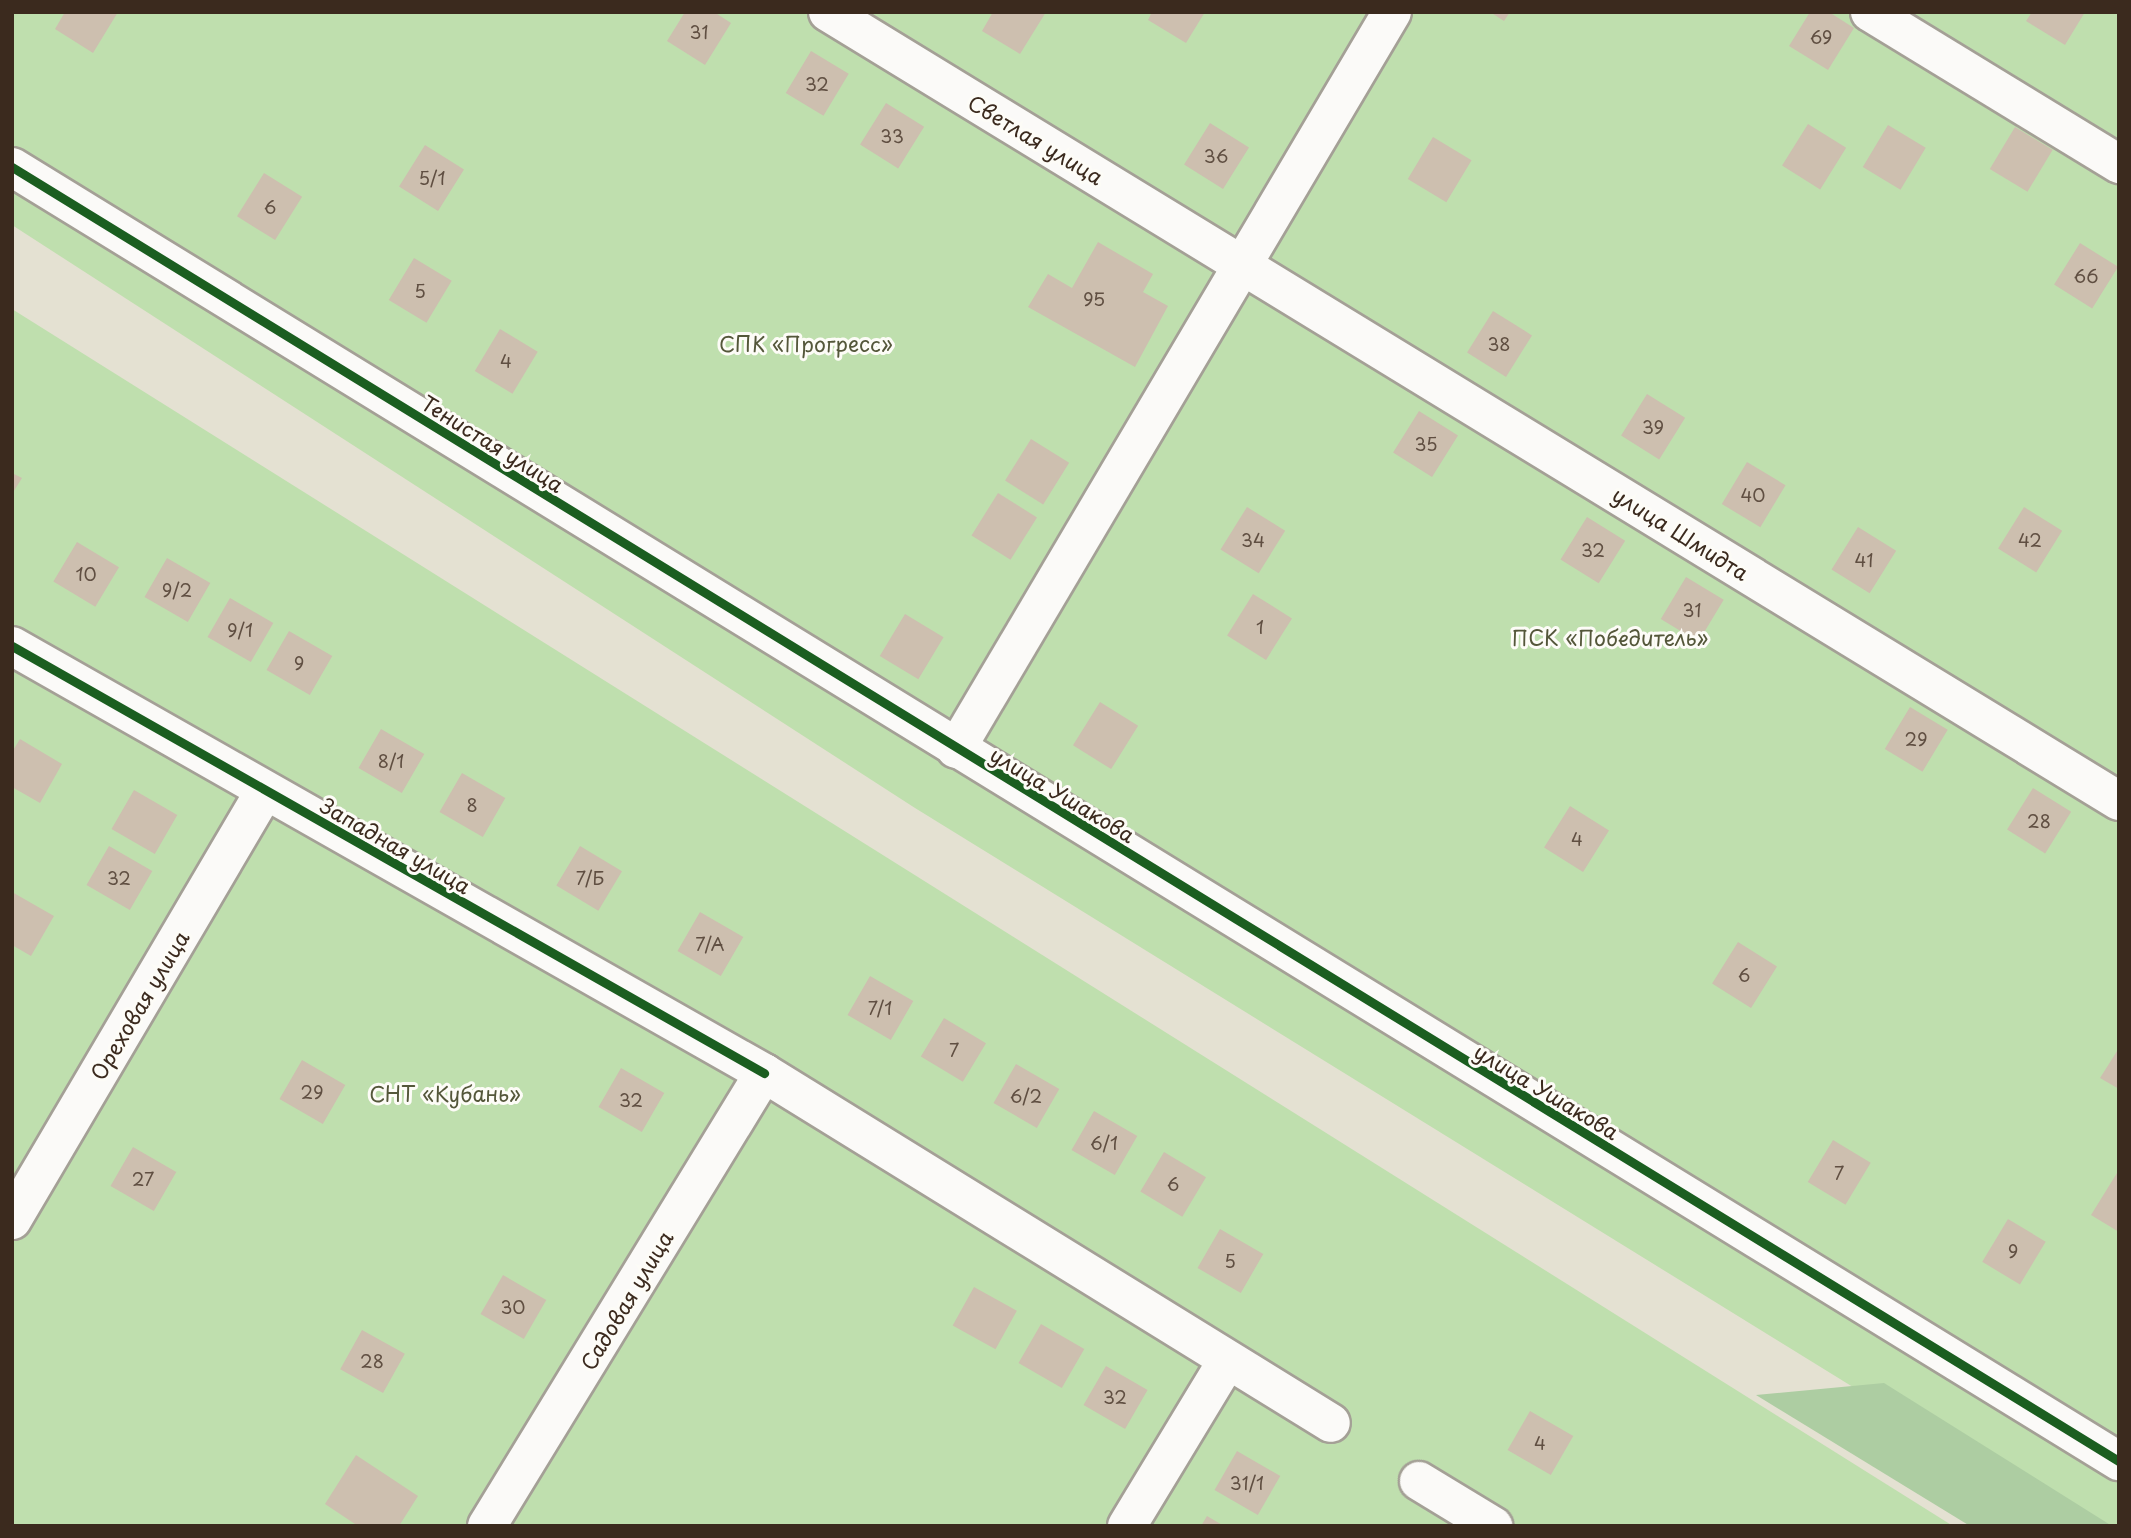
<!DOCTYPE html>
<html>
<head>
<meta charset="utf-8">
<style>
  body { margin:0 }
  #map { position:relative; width:2131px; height:1538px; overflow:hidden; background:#e4e1d2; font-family:"Playpen Sans",sans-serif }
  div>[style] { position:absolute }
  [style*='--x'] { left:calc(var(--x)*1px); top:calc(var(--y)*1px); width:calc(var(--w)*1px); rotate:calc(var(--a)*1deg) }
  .green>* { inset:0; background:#bfdfae }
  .forest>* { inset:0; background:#adcda2 }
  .building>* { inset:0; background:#cdbfaf; transform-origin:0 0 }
  .roads { filter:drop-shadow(2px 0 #a4a096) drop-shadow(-2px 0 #a4a096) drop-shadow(0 2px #a4a096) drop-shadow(0 -2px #a4a096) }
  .minor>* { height:38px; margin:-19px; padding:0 19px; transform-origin:19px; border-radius:19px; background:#fbfaf8 }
  .cycleway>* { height:9px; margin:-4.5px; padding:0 4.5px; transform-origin:4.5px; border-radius:4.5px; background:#1b5e20 }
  span { translate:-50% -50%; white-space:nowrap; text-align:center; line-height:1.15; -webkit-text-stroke:6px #fdfcf7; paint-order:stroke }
  .number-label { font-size:18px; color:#604f42 }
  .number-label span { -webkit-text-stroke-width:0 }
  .street-label { font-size:21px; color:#3b2a1e }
  .park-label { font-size:21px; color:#54573a }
  .frame { position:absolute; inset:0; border:14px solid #3b2a1e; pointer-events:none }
</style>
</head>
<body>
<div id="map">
  <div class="green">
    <i style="clip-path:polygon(12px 12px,2119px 12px,2119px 1526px,2078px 1526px,915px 808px,12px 225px)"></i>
    <i style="clip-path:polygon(12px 309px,1953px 1526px,12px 1526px)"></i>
  </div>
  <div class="forest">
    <i style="clip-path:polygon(1884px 1383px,2112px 1526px,1970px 1526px,1756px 1395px)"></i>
  </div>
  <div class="building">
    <i style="clip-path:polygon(65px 12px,118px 12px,93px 53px,55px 29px)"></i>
    <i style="clip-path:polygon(685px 12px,714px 12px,731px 23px,705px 65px,667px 41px)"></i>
    <i style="clip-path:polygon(993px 12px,1046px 12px,1020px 54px,982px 31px)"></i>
    <i style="clip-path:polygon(1152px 12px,1205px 12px,1186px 43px,1148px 20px)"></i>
    <i style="clip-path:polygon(1490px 12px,1510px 12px,1504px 21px)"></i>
    <i style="clip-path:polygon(1810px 12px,1829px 12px,1854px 28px,1828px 70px,1789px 46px)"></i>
    <i style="clip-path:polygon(2032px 12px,2085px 12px,2065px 45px,2026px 21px)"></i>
    <i style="left:811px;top:51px;width:44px;height:49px;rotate:31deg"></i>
    <i style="left:886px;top:103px;width:45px;height:49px;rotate:32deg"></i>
    <i style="left:1210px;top:123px;width:46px;height:49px;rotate:32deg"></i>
    <i style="left:1808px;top:124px;width:45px;height:49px;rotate:32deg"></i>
    <i style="left:1888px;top:125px;width:44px;height:49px;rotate:31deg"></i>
    <i style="left:2015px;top:127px;width:44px;height:49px;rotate:31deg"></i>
    <i style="left:1433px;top:137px;width:45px;height:49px;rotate:31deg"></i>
    <i style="left:425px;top:145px;width:46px;height:49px;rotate:32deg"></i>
    <i style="left:264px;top:173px;width:45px;height:51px;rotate:32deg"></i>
    <i style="clip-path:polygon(1098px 242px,1153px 274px,1143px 292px,1168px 306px,1135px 367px,1028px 307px,1048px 274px,1072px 288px)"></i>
    <i style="left:2080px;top:243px;width:45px;height:49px;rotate:32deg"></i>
    <i style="left:414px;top:258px;width:44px;height:49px;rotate:31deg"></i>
    <i style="left:1493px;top:311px;width:46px;height:49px;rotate:32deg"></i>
    <i style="left:500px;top:329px;width:44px;height:49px;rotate:31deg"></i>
    <i style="left:1647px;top:394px;width:45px;height:49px;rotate:32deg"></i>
    <i style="left:1419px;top:411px;width:46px;height:49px;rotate:32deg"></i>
    <i style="left:1031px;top:439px;width:45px;height:49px;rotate:32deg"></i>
    <i style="left:1747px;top:462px;width:45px;height:49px;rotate:31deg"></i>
    <i style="clip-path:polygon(12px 473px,22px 478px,12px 494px)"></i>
    <i style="left:998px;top:493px;width:46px;height:50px;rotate:32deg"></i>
    <i style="left:1247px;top:507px;width:45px;height:50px;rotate:32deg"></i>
    <i style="left:2024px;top:507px;width:45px;height:49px;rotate:32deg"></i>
    <i style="left:1587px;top:517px;width:45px;height:50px;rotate:32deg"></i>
    <i style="left:1858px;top:527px;width:45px;height:50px;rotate:32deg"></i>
    <i style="left:77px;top:542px;width:49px;height:46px;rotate:31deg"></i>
    <i style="left:167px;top:558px;width:50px;height:45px;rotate:30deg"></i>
    <i style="left:1686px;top:577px;width:44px;height:49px;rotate:31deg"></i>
    <i style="left:1253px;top:594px;width:46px;height:49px;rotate:32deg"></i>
    <i style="left:230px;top:598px;width:50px;height:45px;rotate:30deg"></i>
    <i style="left:905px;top:614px;width:45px;height:49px;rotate:31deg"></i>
    <i style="left:289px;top:631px;width:50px;height:45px;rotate:30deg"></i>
    <i style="left:1100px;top:702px;width:45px;height:51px;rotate:32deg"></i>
    <i style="left:1910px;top:707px;width:44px;height:49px;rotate:31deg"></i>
    <i style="left:381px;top:729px;width:50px;height:45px;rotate:30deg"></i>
    <i style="clip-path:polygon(20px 739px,62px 764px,40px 803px,12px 787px,12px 752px)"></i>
    <i style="left:462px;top:773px;width:50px;height:45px;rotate:30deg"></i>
    <i style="left:2033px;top:788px;width:45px;height:49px;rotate:32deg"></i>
    <i style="left:134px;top:790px;width:50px;height:45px;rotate:30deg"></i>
    <i style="left:1570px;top:806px;width:46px;height:49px;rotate:32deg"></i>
    <i style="left:109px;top:846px;width:50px;height:45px;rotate:30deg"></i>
    <i style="left:580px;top:846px;width:49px;height:46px;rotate:31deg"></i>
    <i style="clip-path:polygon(12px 892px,54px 916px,31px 956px,12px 945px)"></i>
    <i style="left:700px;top:912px;width:50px;height:45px;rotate:30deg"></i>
    <i style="left:1738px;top:942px;width:46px;height:49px;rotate:32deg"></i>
    <i style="left:870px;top:976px;width:50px;height:45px;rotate:30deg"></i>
    <i style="left:944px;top:1018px;width:49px;height:45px;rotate:31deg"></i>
    <i style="clip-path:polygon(2119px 1048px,2119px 1089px,2100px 1078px)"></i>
    <i style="left:302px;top:1060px;width:50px;height:45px;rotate:30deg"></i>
    <i style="left:1016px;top:1064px;width:50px;height:45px;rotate:30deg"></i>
    <i style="left:621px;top:1068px;width:50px;height:45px;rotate:30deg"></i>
    <i style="left:1094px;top:1111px;width:50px;height:45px;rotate:30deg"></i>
    <i style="left:1833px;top:1140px;width:44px;height:49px;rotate:31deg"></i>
    <i style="left:133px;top:1147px;width:50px;height:45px;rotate:30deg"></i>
    <i style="left:1164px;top:1152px;width:49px;height:46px;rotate:31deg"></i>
    <i style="clip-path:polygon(2117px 1173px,2119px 1174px,2119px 1232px,2091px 1215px)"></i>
    <i style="left:2008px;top:1219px;width:44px;height:50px;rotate:31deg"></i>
    <i style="left:1220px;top:1229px;width:50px;height:45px;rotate:30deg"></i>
    <i style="left:503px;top:1275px;width:50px;height:45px;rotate:30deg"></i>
    <i style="left:974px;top:1287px;width:49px;height:44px;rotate:29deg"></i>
    <i style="left:1041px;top:1324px;width:50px;height:45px;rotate:30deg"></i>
    <i style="left:362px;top:1330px;width:49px;height:45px;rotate:29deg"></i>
    <i style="left:1106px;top:1366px;width:48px;height:45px;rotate:30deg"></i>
    <i style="left:1530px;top:1411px;width:50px;height:45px;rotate:30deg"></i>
    <i style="left:1237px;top:1451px;width:50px;height:45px;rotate:30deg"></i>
    <i style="clip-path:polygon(356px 1455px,418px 1496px,399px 1526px,358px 1526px,325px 1504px)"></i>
    <i style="clip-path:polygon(1207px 1516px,1224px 1526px,1201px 1526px)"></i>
  </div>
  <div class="roads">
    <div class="minor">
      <i style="--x:828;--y:12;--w:1513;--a:31.43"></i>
      <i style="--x:1870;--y:12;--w:292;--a:31.4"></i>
      <i style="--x:12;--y:167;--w:2473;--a:31.56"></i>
      <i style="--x:12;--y:646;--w:865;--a:29.59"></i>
      <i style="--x:764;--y:1073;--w:666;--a:31.69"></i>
      <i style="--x:956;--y:749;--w:856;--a:-59.39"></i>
      <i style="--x:12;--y:1220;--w:498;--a:-59.5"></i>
      <i style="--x:1419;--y:1481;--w:87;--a:31.3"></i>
      <i style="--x:487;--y:1526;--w:531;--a:-58.56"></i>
      <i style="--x:1127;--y:1526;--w:189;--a:-58.8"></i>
    </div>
  </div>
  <div class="cycleway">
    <i style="--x:12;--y:167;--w:2473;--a:31.56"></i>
    <i style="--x:12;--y:646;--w:865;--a:29.59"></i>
  </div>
  <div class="number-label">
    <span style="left:699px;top:32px">31</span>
    <span style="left:1821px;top:37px">69</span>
    <span style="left:817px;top:84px">32</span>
    <span style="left:892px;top:136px">33</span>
    <span style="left:1216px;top:156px">36</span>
    <span style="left:432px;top:178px">5/1</span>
    <span style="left:270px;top:207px">6</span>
    <span style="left:2086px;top:276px">66</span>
    <span style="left:420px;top:291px">5</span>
    <span style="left:1094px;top:299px">95</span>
    <span style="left:1499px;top:344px">38</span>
    <span style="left:506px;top:361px">4</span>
    <span style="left:1653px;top:427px">39</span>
    <span style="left:1426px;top:444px">35</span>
    <span style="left:1753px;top:495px">40</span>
    <span style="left:1253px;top:540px">34</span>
    <span style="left:2030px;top:540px">42</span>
    <span style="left:1593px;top:550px">32</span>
    <span style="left:1864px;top:560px">41</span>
    <span style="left:86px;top:574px">10</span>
    <span style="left:177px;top:590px">9/2</span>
    <span style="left:1692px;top:610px">31</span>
    <span style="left:1260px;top:627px">1</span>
    <span style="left:240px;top:630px">9/1</span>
    <span style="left:299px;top:663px">9</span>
    <span style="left:1916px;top:739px">29</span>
    <span style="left:391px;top:761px">8/1</span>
    <span style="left:472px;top:805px">8</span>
    <span style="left:2039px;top:821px">28</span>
    <span style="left:1577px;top:839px">4</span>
    <span style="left:119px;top:878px">32</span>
    <span style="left:590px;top:878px">7/Б</span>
    <span style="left:710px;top:944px">7/А</span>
    <span style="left:1744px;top:975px">6</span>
    <span style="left:880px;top:1008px">7/1</span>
    <span style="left:954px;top:1050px">7</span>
    <span style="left:312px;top:1092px">29</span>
    <span style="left:1026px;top:1096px">6/2</span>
    <span style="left:631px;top:1100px">32</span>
    <span style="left:1104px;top:1143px">6/1</span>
    <span style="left:1839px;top:1173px">7</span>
    <span style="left:143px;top:1179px">27</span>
    <span style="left:1173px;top:1184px">6</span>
    <span style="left:2013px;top:1251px">9</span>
    <span style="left:1230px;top:1261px">5</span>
    <span style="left:513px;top:1307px">30</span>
    <span style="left:372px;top:1361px">28</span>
    <span style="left:1115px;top:1397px">32</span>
    <span style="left:1540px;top:1443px">4</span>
    <span style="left:1247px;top:1483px">31/1</span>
  </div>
  <div class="street-label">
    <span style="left:1036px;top:139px;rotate:31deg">Светлая улица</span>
    <span style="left:493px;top:443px;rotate:32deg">Тенистая улица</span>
    <span style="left:1681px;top:533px;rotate:32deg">улица Шмидта</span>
    <span style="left:1063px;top:794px;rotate:31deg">улица Ушакова</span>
    <span style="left:396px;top:845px;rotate:30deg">Западная улица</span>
    <span style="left:139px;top:1005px;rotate:-59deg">Ореховая улица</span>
    <span style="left:1547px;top:1091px;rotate:31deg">улица Ушакова</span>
    <span style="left:626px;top:1300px;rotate:-59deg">Садовая улица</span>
  </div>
  <div class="park-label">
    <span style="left:806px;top:343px">СПК «Прогресс»</span>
    <span style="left:1610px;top:637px">ПСК «Победитель»</span>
    <span style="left:445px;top:1093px">СНТ «Кубань»</span>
  </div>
  <div class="frame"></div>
</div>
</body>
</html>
